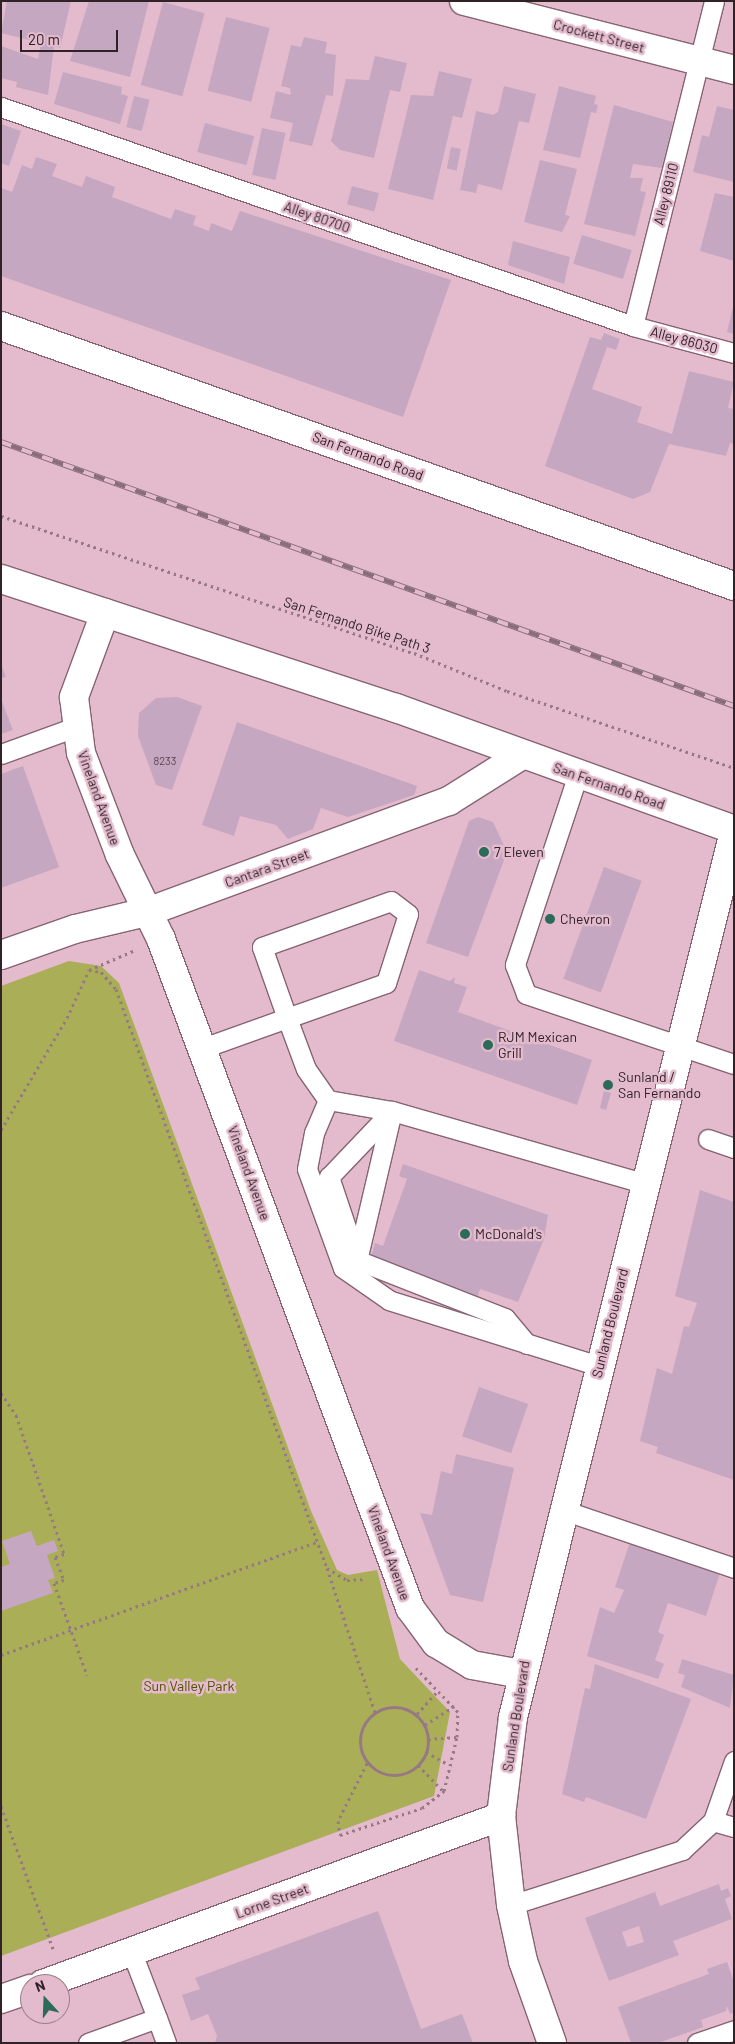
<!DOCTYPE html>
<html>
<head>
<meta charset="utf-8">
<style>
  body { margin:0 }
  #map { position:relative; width:735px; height:2044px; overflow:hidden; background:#e3bbcc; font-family:Barlow,sans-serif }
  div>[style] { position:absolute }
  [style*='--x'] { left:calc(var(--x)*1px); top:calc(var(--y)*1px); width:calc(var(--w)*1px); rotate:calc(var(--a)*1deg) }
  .green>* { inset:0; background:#aaae57 }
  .building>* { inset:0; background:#c6a7c1; transform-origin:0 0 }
  .path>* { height:3px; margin-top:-1.5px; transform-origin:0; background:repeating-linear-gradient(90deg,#967985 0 2.5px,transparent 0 6.5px) }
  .path>.ring { margin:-1.5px; padding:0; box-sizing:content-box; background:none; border:3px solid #967985; border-radius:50% }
  .roads { filter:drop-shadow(1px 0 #876373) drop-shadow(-1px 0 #876373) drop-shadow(0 1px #876373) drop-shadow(0 -1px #876373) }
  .lane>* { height:19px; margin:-9.5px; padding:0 9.5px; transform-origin:9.5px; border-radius:9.5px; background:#fff }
  .street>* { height:28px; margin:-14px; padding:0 14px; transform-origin:14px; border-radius:14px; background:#fff }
  .secondary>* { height:28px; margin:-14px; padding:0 14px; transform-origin:14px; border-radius:14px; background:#fff }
  .primary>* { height:28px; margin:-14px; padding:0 14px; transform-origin:14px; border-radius:14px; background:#fff }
  .rail>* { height:5.5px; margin-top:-2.75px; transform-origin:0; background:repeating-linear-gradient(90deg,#e3bbcc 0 11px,#896d79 0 22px); box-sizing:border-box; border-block:1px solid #896d79 }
  .dots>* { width:14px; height:14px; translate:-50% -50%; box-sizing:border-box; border:2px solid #e3bbcc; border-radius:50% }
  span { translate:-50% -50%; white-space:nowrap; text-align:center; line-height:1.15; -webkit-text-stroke:5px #e3bbcc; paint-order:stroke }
  .number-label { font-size:11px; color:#56434e }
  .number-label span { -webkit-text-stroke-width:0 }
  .street-label { font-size:14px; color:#312228 }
  .poi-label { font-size:14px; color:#312228 }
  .left { translate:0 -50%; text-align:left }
  .park-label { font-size:14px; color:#505100 }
  .frame { position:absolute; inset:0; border:2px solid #312228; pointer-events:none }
  .north { position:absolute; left:20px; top:1974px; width:50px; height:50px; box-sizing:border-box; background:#e3bbcc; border:1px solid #9c7e8a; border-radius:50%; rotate:340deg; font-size:14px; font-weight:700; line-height:20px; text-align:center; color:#312228 }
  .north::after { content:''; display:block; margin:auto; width:18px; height:22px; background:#2c6b59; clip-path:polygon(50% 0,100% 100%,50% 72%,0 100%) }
  .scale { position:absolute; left:20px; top:30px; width:98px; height:22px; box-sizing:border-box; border:2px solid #312228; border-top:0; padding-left:6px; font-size:15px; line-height:18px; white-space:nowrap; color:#312228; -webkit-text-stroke:4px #e3bbcc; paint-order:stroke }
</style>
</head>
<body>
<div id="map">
  <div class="green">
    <i style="clip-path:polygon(69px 961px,101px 966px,119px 983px,311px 1511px,337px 1570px,348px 1575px,377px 1570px,400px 1659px,450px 1712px,434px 1796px,1px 1956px,1px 986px)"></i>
  </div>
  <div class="building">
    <i style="clip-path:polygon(7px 1px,71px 1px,60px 48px,54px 46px,48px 95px,16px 87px,17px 82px,1px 78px,1px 46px,38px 59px,41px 43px,1px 33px)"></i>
    <i style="clip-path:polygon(89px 1px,149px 1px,130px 77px,70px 61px)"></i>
    <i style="left:163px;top:2px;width:43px;height:86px;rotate:15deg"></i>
    <i style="left:226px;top:17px;width:45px;height:76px;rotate:14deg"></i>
    <i style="clip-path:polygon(304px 37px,327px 42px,325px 53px,336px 55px,333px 96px,326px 95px,312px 146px,289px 141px,293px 123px,270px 118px,276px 91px,291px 95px,290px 88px,281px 86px,291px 45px,301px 47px)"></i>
    <i style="clip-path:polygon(375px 56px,407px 63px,400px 92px,390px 90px,374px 158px,340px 150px,331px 141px,346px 79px,369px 80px)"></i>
    <i style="clip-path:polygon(439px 71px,472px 79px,462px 118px,453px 116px,433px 200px,388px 189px,411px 95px,433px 96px)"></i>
    <i style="clip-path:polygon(63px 72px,122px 87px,121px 94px,128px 96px,120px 124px,54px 104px)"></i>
    <i style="clip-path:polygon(504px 86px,536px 94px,529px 123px,519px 121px,502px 190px,478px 184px,476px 193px,460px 190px,476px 111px,493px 115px,498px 112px)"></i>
    <i style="clip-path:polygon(559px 86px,596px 96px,594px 104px,598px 105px,596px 113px,591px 112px,580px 158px,543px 150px)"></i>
    <i style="left:134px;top:96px;width:16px;height:32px;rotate:14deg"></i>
    <i style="clip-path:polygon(614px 105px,673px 122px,662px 168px,633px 164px,630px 178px,643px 178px,640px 191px,646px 192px,635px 236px,584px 224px)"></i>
    <i style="clip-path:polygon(717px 106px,734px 110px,734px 182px,693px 172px,702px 135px,709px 137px)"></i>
    <i style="left:205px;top:123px;width:51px;height:30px;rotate:15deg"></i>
    <i style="clip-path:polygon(1px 124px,21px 131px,9px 166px,1px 163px)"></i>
    <i style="left:262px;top:128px;width:24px;height:48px;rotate:12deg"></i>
    <i style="left:451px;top:147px;width:10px;height:22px;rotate:11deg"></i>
    <i style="clip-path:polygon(36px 157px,57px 164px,52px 176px,82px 187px,86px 176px,115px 187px,112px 197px,171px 219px,175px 209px,196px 216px,193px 225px,209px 231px,211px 223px,232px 231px,240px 211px,451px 280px,403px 417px,1px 276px,1px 188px,12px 192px,22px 165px,32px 169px)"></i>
    <i style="clip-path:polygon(540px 160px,577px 169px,565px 215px,570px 216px,562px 232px,524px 222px)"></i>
    <i style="left:352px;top:186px;width:28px;height:19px;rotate:15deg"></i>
    <i style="clip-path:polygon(715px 193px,734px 197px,734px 261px,700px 251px)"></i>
    <i style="left:582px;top:235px;width:52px;height:30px;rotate:17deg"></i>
    <i style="clip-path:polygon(513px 241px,570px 257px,564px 284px,508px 265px)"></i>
    <i style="clip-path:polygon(733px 307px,734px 307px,734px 334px,727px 332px)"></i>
    <i style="clip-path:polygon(604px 333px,620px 339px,616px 350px,607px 347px,592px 389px,642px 407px,637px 422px,672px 434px,689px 371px,734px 382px,728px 408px,734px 409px,734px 444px,730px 443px,726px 456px,669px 444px,650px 492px,633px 499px,545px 466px,590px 337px,601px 340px)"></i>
    <i style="clip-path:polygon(1px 664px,6px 677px,1px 678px)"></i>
    <i style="clip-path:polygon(177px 697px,202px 706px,172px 790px,156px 785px,138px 736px,139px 713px,156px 698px)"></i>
    <i style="clip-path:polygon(1px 699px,13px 730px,1px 734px)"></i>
    <i style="clip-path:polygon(237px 722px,417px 786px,414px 795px,348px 817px,321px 808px,313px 829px,288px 839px,276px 825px,240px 816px,234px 836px,202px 825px)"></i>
    <i style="clip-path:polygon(23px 766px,59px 867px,1px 888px,1px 774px)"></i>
    <i style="clip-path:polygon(478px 817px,493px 822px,507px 852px,468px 957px,426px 943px,469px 821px)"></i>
    <i style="left:604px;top:867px;width:40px;height:119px;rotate:20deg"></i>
    <i style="clip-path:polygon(419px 970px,450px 981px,455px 977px,454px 983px,467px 987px,458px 1012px,592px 1060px,577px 1105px,394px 1041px)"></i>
    <i style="clip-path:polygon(604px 1091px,611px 1093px,606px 1110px,600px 1108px)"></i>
    <i style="clip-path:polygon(403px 1164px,548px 1215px,544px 1239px,518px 1302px,480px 1289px,477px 1299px,371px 1257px,375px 1243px,383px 1246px,407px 1179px,399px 1176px)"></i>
    <i style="clip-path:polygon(700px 1190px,734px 1202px,734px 1480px,656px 1453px,658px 1447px,640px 1441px,657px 1368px,672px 1374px,684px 1326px,689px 1327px,697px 1303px,675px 1296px)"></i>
    <i style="left:479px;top:1387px;width:52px;height:52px;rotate:19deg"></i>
    <i style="clip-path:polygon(456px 1454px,514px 1468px,483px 1602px,450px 1595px,420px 1513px,432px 1515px,441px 1471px,452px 1474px)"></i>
    <i style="clip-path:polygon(31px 1531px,37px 1546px,54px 1540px,58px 1551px,47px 1555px,55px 1578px,48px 1580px,53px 1593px,1px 1611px,1px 1567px,10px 1564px,2px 1541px)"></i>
    <i style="clip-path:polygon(630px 1542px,721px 1570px,706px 1616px,668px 1603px,658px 1632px,664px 1635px,655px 1660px,664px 1664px,658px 1679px,587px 1656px,600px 1607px,614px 1613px,624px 1590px,615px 1587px)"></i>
    <i style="clip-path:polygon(682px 1659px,734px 1675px,730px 1708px,681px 1687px,685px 1675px,678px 1673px)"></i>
    <i style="clip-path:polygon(595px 1664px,691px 1699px,646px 1819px,586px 1797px,584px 1802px,562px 1794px,585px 1688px,590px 1689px)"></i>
    <i style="clip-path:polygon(evenodd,719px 1884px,721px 1891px,728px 1888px,731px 1896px,725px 1899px,732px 1919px,673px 1941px,679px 1955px,609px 1981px,585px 1918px,655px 1892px,660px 1906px,719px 1884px,639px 1926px,644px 1942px,627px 1947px,622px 1932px,639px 1926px)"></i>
    <i style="clip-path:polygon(378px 1911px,421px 2029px,462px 2014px,473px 2043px,215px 2043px,217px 2036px,208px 2014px,191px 2021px,182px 1995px,200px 1989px,195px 1978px)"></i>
    <i style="clip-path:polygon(727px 1962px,734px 1982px,734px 2012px,730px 2014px,727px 2006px,726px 2011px,701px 2020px,703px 2027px,658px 2043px,631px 2043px,618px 2007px,709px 1974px,707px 1969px)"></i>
  </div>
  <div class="path">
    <i style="--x:1;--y:516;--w:435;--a:18.4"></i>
    <i style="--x:414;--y:653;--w:100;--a:22.2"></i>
    <i style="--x:507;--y:691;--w:240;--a:18.7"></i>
    <i style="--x:89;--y:970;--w:12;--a:9"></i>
    <i style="--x:101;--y:972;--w:23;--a:49"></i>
    <i style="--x:116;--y:989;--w:616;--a:69.98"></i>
    <i style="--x:327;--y:1568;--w:23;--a:31"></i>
    <i style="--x:347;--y:1580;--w:19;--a:-3"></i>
    <i style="--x:1;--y:1130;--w:130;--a:-59.5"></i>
    <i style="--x:67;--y:1018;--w:53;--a:-65.4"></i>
    <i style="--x:89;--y:970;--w:48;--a:-23.4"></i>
    <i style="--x:1;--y:1393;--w:27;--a:56"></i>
    <i style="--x:16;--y:1415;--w:147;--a:70.9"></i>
    <i style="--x:64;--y:1554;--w:9;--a:162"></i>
    <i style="--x:55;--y:1557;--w:25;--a:69"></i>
    <i style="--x:64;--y:1580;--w:10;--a:163"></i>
    <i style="--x:54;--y:1583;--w:98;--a:70.3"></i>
    <i style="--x:327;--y:1568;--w:152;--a:71.6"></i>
    <i style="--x:1;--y:1655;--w:335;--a:-19.7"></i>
    <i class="ring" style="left:360px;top:1707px;width:65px;height:65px"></i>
    <i style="--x:417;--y:1714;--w:31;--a:-48"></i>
    <i style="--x:425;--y:1725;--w:35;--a:-33"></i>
    <i style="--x:428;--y:1739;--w:29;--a:-4"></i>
    <i style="--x:426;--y:1752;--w:26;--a:29"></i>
    <i style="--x:367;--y:1763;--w:65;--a:116.6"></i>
    <i style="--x:338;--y:1821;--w:14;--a:82"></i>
    <i style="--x:340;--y:1835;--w:86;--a:-18.2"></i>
    <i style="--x:422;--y:1808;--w:28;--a:-38"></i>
    <i style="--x:444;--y:1791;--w:56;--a:-76.5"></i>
    <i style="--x:457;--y:1737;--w:25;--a:-88"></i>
    <i style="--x:458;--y:1712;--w:64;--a:-133.7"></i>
    <i style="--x:418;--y:1765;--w:36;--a:46"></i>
    <i style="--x:1;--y:1806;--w:152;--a:70"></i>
  </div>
  <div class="roads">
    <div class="lane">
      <i style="--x:1;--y:107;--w:669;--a:19.11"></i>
      <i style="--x:633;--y:326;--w:105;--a:15"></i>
      <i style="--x:633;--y:326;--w:335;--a:-76"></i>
      <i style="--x:1;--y:754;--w:79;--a:-20"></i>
      <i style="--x:577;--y:777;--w:198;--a:108.3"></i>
      <i style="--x:515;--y:965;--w:31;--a:69"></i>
      <i style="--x:526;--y:994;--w:219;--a:18.6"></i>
      <i style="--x:203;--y:1048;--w:89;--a:-19.7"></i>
      <i style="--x:287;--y:1018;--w:105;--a:-19.5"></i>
      <i style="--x:386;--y:983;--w:72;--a:-72.3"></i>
      <i style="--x:408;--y:914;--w:21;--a:-143"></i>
      <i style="--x:391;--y:901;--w:137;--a:160.4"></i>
      <i style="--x:262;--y:947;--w:75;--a:70.6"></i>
      <i style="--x:287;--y:1018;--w:54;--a:69.6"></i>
      <i style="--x:306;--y:1069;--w:38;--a:55"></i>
      <i style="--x:392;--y:1111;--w:153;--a:103.2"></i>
      <i style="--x:357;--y:1260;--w:159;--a:21.4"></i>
      <i style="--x:505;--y:1318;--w:34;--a:50"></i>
      <i style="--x:708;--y:1139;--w:28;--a:19"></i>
      <i style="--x:357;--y:1260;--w:88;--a:-108.6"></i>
      <i style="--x:329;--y:1177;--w:90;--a:-46.4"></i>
      <i style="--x:599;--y:1366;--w:220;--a:-162.6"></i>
      <i style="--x:389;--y:1300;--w:56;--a:-145.2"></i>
      <i style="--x:343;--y:1268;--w:105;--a:-110"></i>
      <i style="--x:307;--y:1169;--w:37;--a:-79"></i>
      <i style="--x:314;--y:1133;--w:36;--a:-67"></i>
      <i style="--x:328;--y:1100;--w:65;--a:9.8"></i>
      <i style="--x:392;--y:1111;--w:261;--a:16"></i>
      <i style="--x:563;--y:1510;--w:181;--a:18.7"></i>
      <i style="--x:734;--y:1761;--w:64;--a:109.3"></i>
      <i style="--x:713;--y:1821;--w:22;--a:16"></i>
      <i style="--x:511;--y:1905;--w:180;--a:-17.8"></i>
      <i style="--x:682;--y:1850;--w:42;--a:-43.1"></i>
      <i style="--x:132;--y:1953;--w:70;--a:69"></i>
      <i style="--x:88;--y:2043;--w:73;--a:-19.9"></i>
      <i style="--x:157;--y:2018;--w:27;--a:70"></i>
      <i style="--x:697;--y:2043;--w:39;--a:-19"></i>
    </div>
    <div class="street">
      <i style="--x:464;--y:1;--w:279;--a:14.3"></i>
      <i style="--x:1;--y:326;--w:778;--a:19.53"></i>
      <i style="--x:105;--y:613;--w:90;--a:110.3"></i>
      <i style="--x:74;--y:697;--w:56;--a:82.9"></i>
      <i style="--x:81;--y:753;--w:109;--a:69.1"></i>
      <i style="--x:120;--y:855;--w:93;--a:64"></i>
      <i style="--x:161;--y:939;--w:714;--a:69.58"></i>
      <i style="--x:410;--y:1608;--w:44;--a:53.4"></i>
      <i style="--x:436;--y:1643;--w:42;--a:31.4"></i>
      <i style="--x:472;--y:1665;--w:50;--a:10.4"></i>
      <i style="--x:1;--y:955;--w:78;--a:-19.4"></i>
      <i style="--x:75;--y:929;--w:74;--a:-13.3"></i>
      <i style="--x:147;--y:912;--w:322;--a:-20.2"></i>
      <i style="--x:449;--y:801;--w:86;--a:-32.2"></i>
      <i style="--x:43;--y:1984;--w:488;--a:-20.1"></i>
      <i style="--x:1;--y:1999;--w:31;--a:-19"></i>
    </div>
    <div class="secondary">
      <i style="--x:552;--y:2043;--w:87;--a:-109.5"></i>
      <i style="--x:523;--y:1961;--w:57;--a:-102.1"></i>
      <i style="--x:511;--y:1905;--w:90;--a:-96.4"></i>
      <i style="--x:501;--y:1816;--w:100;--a:-83.1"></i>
      <i style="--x:513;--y:1717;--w:912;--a:-75.98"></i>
    </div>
    <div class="primary">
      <i style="--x:1;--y:579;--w:416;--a:18.1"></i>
      <i style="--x:396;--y:708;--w:359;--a:19.8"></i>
    </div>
  </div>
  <div class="rail">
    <i style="--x:1;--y:442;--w:779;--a:19.81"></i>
  </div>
  <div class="dots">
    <i style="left:484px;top:852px;background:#2c6b59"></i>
    <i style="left:550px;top:919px;background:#2c6b59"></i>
    <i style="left:488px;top:1045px;background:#2c6b59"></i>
    <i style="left:608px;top:1085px;background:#2c6b59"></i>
    <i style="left:465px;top:1234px;background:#2c6b59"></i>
  </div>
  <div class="number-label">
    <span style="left:165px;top:761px">8233</span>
  </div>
  <div class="street-label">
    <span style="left:599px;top:36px;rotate:15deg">Crockett Street</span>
    <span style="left:666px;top:194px;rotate:-76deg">Alley 89110</span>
    <span style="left:317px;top:217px;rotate:19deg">Alley 80700</span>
    <span style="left:684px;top:340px;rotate:15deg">Alley 86030</span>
    <span style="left:368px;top:456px;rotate:20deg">San Fernando Road</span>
    <span style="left:357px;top:625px;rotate:18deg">San Fernando Bike Path 3</span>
    <span style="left:609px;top:786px;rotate:19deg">San Fernando Road</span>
    <span style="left:99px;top:798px;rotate:70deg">Vineland Avenue</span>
    <span style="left:267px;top:868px;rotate:-20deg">Cantara Street</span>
    <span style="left:249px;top:1173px;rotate:70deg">Vineland Avenue</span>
    <span style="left:610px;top:1323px;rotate:-76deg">Sunland Boulevard</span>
    <span style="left:389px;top:1553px;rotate:70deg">Vineland Avenue</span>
    <span style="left:516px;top:1716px;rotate:-81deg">Sunland Boulevard</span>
    <span style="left:272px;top:1901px;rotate:-20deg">Lorne Street</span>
  </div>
  <div class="poi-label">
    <span class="left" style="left:494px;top:852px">7 Eleven</span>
    <span class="left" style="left:560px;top:919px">Chevron</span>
    <span class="left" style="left:498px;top:1045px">RJM Mexican<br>Grill</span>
    <span class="left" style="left:618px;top:1085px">Sunland /<br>San Fernando</span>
    <span class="left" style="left:475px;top:1234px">McDonald's</span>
  </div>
  <div class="park-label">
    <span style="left:189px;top:1686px">Sun Valley Park</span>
  </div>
  <div class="frame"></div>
  <div class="north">N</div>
  <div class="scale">20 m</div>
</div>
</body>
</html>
